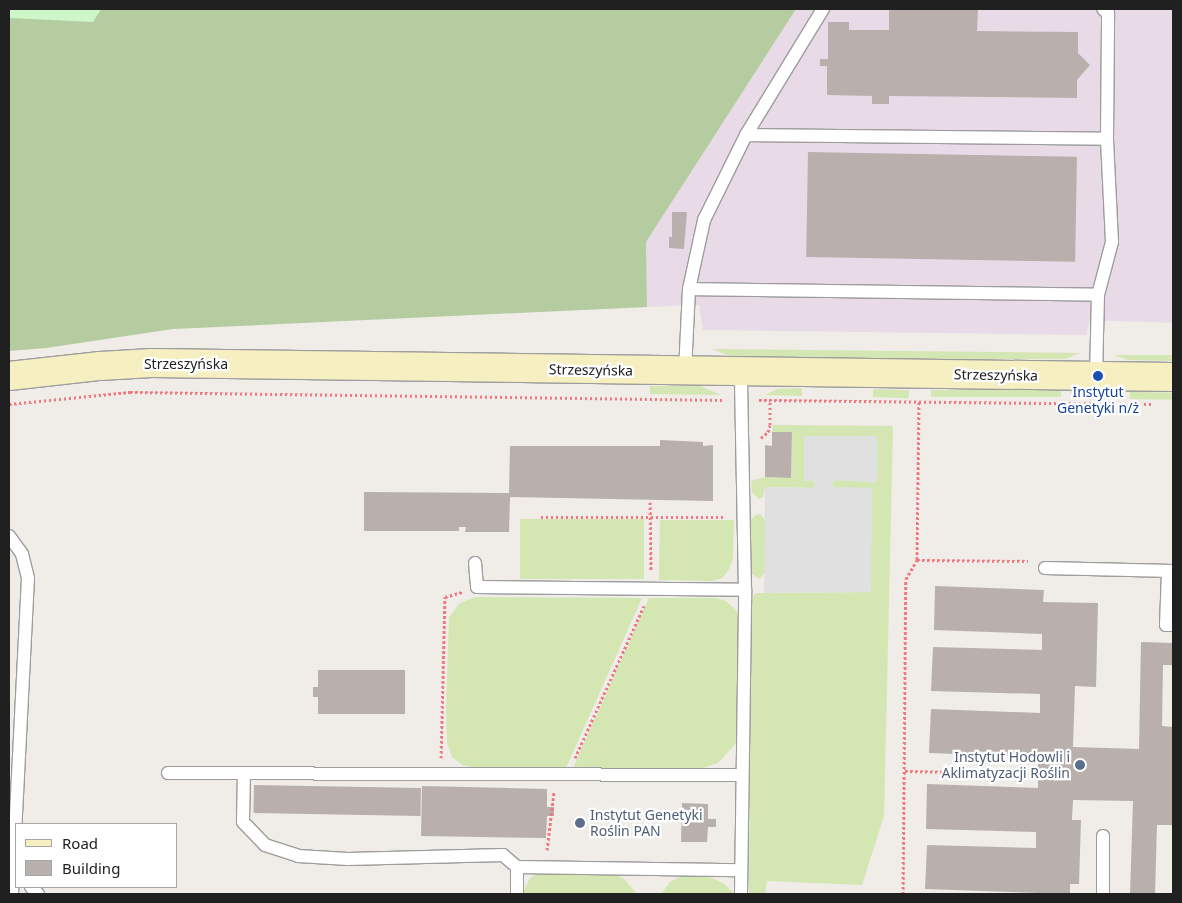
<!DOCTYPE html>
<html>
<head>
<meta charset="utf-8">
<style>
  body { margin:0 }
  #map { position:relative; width:1182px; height:903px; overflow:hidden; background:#f0ece8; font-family:"Noto Sans",sans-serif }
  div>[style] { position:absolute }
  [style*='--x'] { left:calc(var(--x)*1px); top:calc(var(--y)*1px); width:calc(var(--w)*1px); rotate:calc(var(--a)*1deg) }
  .industrial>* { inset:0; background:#e9dae8 }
  .grass>* { inset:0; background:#d4e6b2; transform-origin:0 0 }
  .forest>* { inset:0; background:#b4cca0 }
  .park>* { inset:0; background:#cdf6c9 }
  .parking>* { inset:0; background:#e0e0e0 }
  .building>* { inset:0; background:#b9b0ad; transform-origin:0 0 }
  .path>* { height:3px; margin-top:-1.5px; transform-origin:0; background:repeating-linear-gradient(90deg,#f07981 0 2.5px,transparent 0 5px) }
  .roads { filter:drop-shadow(1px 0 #9d9d9d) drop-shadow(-1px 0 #9d9d9d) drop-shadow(0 1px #9d9d9d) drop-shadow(0 -1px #9d9d9d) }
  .lane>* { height:12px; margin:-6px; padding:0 6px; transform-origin:6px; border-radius:6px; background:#fff }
  .secondary>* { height:28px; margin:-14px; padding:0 14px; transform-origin:14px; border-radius:14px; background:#f5efc1 }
  .dots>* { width:14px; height:14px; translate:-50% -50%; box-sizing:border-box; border:2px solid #fff; border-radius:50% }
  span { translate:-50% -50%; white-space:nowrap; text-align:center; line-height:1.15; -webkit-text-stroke:4.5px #fff; paint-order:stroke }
  .street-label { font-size:14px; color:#202020 }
  .transit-label { font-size:14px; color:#164399 }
  .service-label { font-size:14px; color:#4e5e75 }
  .right { translate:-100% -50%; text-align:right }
  .left { translate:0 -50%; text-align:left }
  .frame { position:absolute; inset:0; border:10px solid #202020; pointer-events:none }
  .legend { position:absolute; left:15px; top:823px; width:162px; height:65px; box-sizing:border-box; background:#fff; border:1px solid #a6a6a6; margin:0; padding:6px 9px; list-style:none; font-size:15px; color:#202020 }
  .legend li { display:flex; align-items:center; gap:10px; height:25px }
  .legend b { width:25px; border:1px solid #a6a6a6 }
</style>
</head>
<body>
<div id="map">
  <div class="industrial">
    <i style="clip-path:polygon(796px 9px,1173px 9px,1173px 323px,1090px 320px,1086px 335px,703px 330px,699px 305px,647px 307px,646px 242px)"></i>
  </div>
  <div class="grass">
    <i style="clip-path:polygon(712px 349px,1080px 353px,1065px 359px,947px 359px,730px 356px)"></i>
    <i style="clip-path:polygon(1114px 355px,1173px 355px,1173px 361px,1128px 360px)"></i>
    <i style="clip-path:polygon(650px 386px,700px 386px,721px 395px,650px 394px)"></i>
    <i style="clip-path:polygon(802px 388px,802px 396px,765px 395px,777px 389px)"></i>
    <i style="left:873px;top:389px;width:36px;height:8px;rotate:2deg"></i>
    <i style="left:931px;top:390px;width:130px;height:7px"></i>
    <i style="left:1130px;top:392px;width:43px;height:7px;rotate:1deg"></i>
    <i style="clip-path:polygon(773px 425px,893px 426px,884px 816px,862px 885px,767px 881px,765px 894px,749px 894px,751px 599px,756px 593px,871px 592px,831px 484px,835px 480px,875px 482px,877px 437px,805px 436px,804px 481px,813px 480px,815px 486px,814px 488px,765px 487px,763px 497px,759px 499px,752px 493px,751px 481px,765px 477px,791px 478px,792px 432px,772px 432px)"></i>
    <i style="clip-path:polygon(760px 514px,765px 520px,765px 573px,759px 579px,751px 573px,751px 519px,756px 515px)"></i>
    <i style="left:520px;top:519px;width:124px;height:60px"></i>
    <i style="clip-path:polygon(660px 520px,734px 520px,733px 559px,728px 571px,722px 578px,713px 581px,659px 580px)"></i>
    <i style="clip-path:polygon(476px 597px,642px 598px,566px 768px,470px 767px,462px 765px,452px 757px,447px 743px,446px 710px,449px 617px,460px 603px)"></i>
    <i style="clip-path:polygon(649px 598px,716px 598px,726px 601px,736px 610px,739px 616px,738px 741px,718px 763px,703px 768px,573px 768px)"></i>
    <i style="clip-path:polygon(602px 873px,616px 875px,624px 879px,637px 894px,522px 894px,530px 878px,537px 874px)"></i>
    <i style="clip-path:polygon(686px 874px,705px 875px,723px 883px,735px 894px,661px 894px,670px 882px)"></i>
  </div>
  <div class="forest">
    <i style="clip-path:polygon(9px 9px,796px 9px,646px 242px,647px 307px,173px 329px,46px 348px,9px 351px)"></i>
  </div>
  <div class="park">
    <i style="clip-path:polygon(9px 9px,101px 9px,93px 22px,9px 18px)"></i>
  </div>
  <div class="parking">
    <i style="clip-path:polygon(804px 436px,877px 436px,878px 479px,875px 482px,835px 480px,831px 484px,833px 487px,872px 488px,871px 592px,764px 593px,765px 487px,813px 488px,815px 486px,814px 480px,804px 481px)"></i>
  </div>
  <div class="building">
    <i style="clip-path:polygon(889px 9px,978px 9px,977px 31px,1078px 32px,1078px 53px,1090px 65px,1077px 80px,1077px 98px,889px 96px,889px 104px,872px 104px,872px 96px,827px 95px,827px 66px,820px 66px,820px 59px,828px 59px,828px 22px,849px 22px,849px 30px,889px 30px)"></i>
    <i style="left:808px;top:152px;width:269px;height:105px;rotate:1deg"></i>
    <i style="clip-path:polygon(672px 212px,687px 212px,684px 249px,669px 248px,669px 237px,672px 237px)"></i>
    <i style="clip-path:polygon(772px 432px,792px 432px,791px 478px,765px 477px,765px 445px,772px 446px)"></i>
    <i style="clip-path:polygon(660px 440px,703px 442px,703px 446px,713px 445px,713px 501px,511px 497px,510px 498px,509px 532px,465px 532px,466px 527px,459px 527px,459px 531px,364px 531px,364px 492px,509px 493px,510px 446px,660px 446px)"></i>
    <i style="clip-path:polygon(935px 586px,1044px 590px,1043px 602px,1098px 603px,1096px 687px,1075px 686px,1073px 747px,1139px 749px,1141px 642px,1173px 643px,1173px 665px,1163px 665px,1162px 726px,1173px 727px,1173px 825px,1157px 825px,1155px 894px,1130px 894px,1133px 801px,1073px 800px,1072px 820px,1081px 820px,1079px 884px,1070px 884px,1070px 894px,925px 889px,927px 845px,1036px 848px,1036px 832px,926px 829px,927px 784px,1038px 788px,1038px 757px,929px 753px,931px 709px,1040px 713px,1040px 694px,931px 691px,933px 647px,1042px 650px,1042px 634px,934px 630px)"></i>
    <i style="clip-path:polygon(318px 670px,405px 670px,405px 714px,318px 714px,318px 697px,313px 697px,313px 687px,318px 687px)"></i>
    <i style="left:254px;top:785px;width:167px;height:28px;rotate:1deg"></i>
    <i style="clip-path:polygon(422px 786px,547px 789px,547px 807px,554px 807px,554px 816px,547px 816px,546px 838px,421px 836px)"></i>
    <i style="clip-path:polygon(682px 803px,708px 804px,708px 819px,716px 819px,716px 827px,708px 827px,707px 842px,681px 842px)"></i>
  </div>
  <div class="path">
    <i style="--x:759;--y:400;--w:393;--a:0.6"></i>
    <i style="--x:919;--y:402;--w:158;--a:90.7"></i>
    <i style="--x:917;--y:560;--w:111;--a:0.5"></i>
    <i style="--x:9;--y:404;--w:122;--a:-5.7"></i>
    <i style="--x:130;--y:392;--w:595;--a:0.77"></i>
    <i style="--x:761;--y:438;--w:9;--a:-41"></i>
    <i style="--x:768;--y:432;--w:7;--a:-74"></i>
    <i style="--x:770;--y:425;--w:25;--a:-90"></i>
    <i style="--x:650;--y:502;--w:69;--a:89.2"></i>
    <i style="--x:541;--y:517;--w:185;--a:0"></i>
    <i style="--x:441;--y:758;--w:161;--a:-88.6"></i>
    <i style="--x:445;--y:597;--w:18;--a:-16"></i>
    <i style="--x:575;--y:758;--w:167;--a:-65.6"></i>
    <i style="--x:905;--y:771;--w:133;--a:1.3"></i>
    <i style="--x:547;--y:850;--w:58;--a:-83.1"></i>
    <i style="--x:903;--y:894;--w:315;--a:-89.5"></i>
    <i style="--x:906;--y:579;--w:22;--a:-60"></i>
  </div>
  <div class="roads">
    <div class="lane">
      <i style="--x:746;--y:135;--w:361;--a:0.6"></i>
      <i style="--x:689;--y:289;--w:71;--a:-77.7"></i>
      <i style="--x:704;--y:220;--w:95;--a:-63.7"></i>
      <i style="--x:746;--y:135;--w:148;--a:-58.6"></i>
      <i style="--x:1098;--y:295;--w:55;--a:-75.2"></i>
      <i style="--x:1112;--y:242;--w:103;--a:-92.8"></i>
      <i style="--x:1107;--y:139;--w:126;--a:-89.5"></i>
      <i style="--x:1108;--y:13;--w:6;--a:-141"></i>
      <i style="--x:685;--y:371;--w:82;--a:-87.2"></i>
      <i style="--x:689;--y:289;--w:409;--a:0.8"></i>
      <i style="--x:1098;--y:295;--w:81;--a:91.4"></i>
      <i style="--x:9;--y:536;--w:22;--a:54"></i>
      <i style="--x:22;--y:554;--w:25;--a:76"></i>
      <i style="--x:28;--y:578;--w:316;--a:92.9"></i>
      <i style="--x:475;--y:563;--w:24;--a:85"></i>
      <i style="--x:477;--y:587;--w:268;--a:0.6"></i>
      <i style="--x:745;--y:590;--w:218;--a:-91.1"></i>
      <i style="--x:1045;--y:568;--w:128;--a:1.3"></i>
      <i style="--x:1168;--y:571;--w:54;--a:92.1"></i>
      <i style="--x:1166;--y:625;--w:7;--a:0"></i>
      <i style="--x:168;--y:773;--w:574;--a:0.2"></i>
      <i style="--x:244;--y:773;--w:49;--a:91.2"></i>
      <i style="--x:243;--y:822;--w:32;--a:46"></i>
      <i style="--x:265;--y:845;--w:35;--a:18"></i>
      <i style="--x:298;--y:856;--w:50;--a:3.4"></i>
      <i style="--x:348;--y:859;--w:155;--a:-1.5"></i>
      <i style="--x:503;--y:855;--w:18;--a:41"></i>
      <i style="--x:31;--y:887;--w:10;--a:45"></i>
      <i style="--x:517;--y:894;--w:27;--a:-90"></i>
      <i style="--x:517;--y:867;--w:224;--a:0.8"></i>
      <i style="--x:741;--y:894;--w:304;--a:-89.2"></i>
      <i style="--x:1103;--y:894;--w:58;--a:-90"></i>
    </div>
    <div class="secondary">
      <i style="--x:9;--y:376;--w:92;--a:-6.3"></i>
      <i style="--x:100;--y:366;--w:52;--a:-3.3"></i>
      <i style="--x:152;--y:363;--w:1021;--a:0.79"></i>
    </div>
  </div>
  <div class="dots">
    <i style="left:1098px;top:376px;background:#1a4fb4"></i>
    <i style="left:1080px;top:765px;background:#5c6f8a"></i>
    <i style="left:580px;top:823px;background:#5c6f8a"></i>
  </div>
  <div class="street-label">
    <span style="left:186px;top:364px">Strzeszyńska</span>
    <span style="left:591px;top:370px;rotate:1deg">Strzeszyńska</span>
    <span style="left:996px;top:375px;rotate:1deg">Strzeszyńska</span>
  </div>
  <div class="transit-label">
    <span style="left:1098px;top:400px">Instytut<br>Genetyki n/ż</span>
  </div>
  <div class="service-label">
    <span class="right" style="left:1070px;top:765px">Instytut Hodowli i<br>Aklimatyzacji Roślin</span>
    <span class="left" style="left:590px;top:823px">Instytut Genetyki<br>Roślin PAN</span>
  </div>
  <div class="frame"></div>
  <ul class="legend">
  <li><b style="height:6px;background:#f5efc1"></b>Road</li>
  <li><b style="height:14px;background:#b9b0ad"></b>Building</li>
  </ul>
</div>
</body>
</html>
